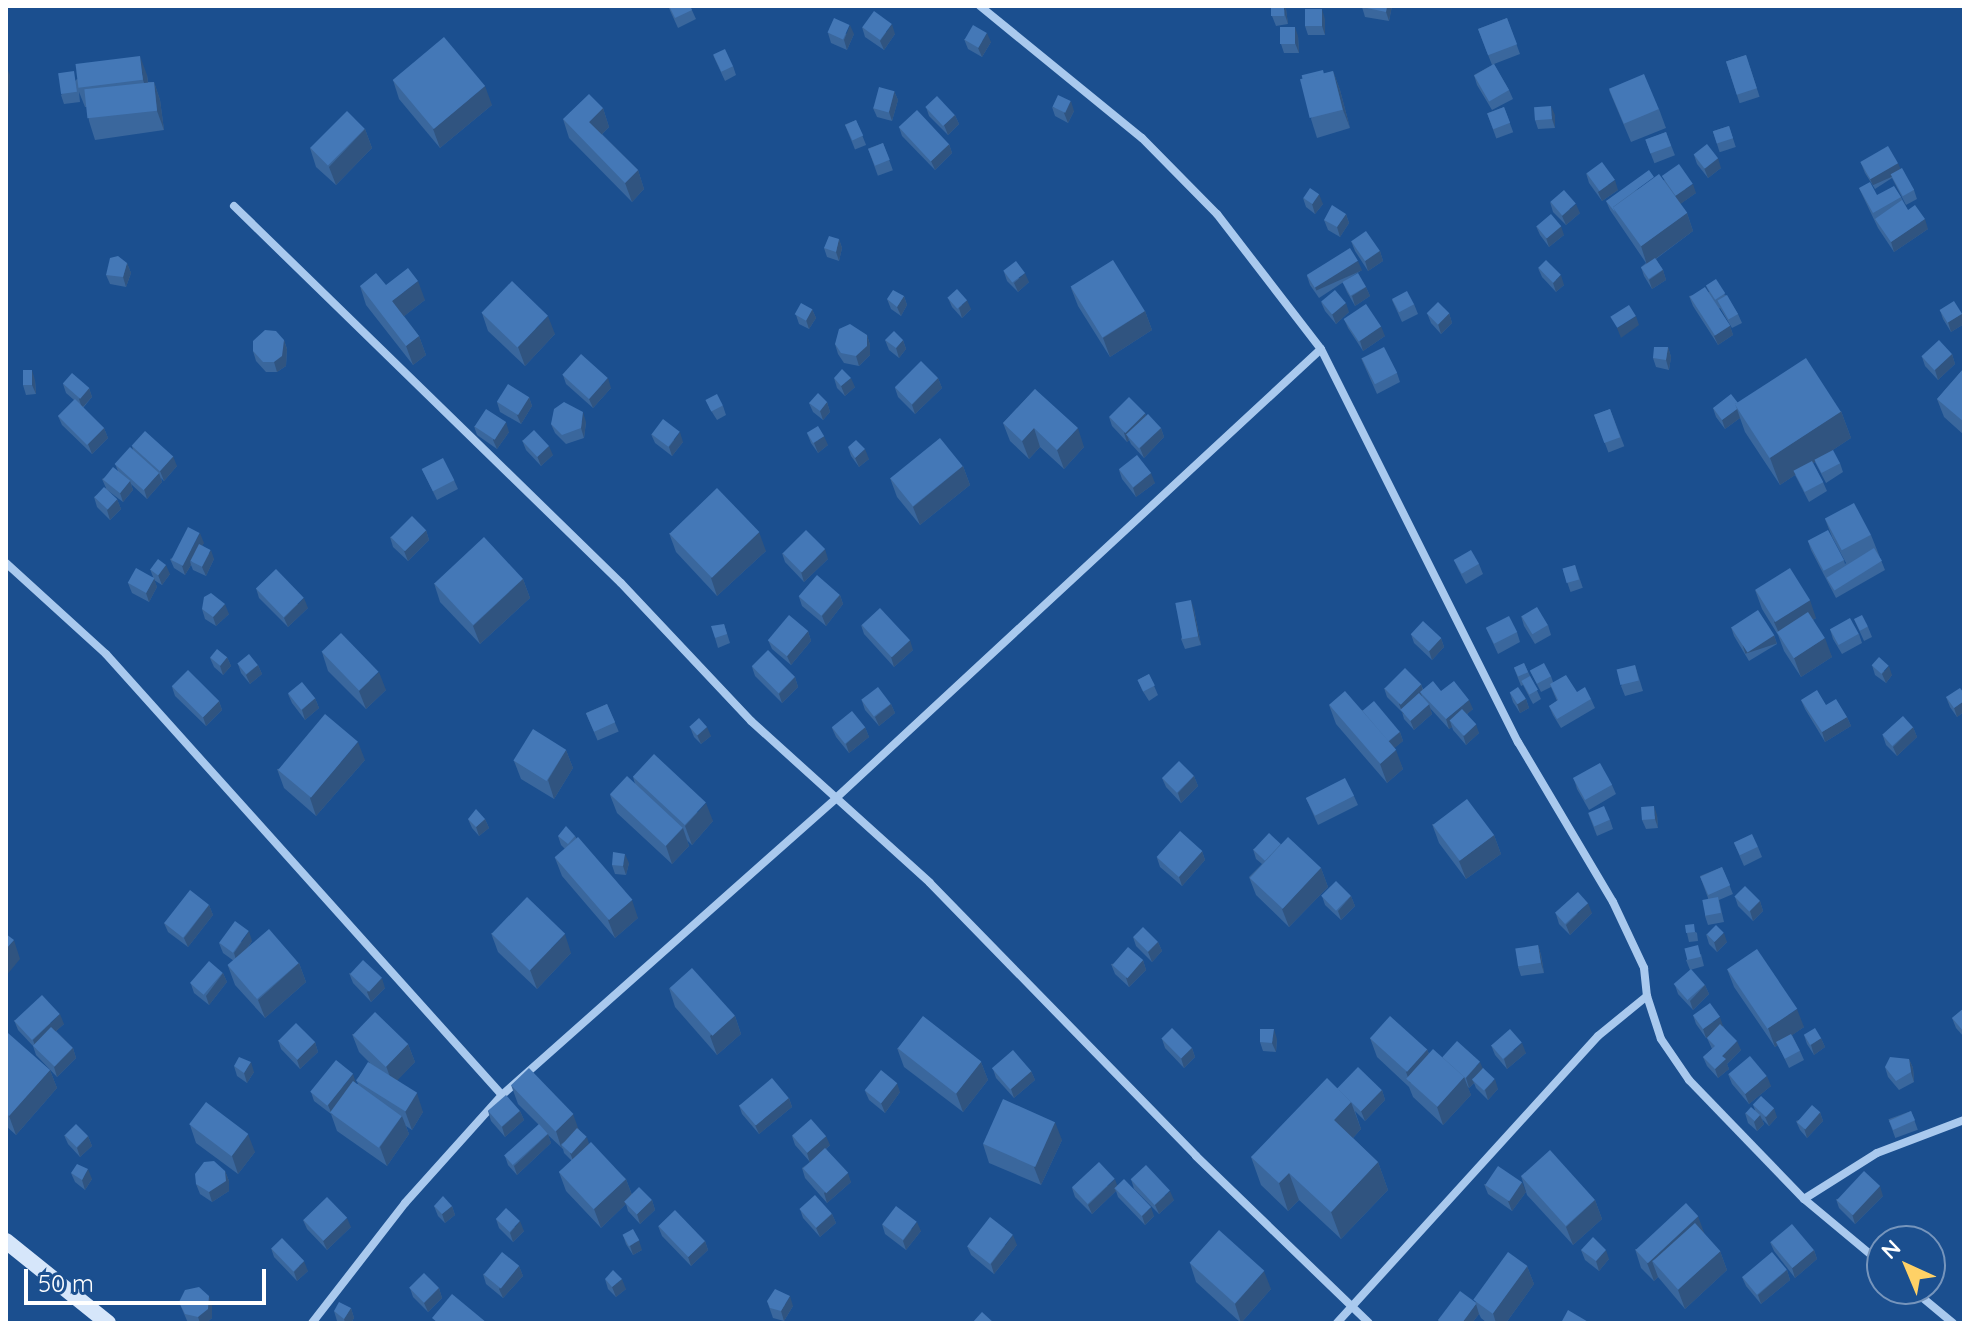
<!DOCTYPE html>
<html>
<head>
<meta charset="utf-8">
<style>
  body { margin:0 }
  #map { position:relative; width:1970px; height:1329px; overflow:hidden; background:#1b4f8f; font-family:Quicksand,sans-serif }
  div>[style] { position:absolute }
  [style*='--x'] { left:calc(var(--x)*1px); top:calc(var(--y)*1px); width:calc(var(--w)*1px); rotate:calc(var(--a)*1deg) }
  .street>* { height:8px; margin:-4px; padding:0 4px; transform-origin:4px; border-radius:4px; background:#a9c9ee }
  .secondary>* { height:16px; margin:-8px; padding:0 8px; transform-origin:8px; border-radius:8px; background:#d6e6fa }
  .wall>* { inset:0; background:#3a679d; transform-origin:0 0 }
  .shaded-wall>* { inset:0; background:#305480; transform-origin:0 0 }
  .building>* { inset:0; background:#4478b7; transform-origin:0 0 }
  span { translate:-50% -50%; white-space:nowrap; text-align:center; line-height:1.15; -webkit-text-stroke:8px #1b4f8f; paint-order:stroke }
  .frame { position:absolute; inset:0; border:8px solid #fff; pointer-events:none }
  .north { position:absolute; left:1866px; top:1225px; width:80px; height:80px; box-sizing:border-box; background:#1b4f8f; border:2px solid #7695bc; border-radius:50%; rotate:316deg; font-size:22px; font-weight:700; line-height:32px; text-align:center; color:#fff }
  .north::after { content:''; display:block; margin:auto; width:28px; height:36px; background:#ffd166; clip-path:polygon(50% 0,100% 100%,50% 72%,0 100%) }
  .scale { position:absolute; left:24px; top:1269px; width:242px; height:36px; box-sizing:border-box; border:4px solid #fff; border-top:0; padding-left:10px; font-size:24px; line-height:28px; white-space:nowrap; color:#fff; -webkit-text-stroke:6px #1b4f8f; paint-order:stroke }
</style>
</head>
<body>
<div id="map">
  <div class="street">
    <i style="--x:980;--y:6;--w:209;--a:39.2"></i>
    <i style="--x:1142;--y:138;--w:107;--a:45.4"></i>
    <i style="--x:1217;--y:214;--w:170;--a:52.4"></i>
    <i style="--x:1321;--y:349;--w:440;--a:63.4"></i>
    <i style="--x:1518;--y:742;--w:186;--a:59.3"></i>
    <i style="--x:1613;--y:902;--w:73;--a:64.8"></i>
    <i style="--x:1644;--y:968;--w:28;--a:84"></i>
    <i style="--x:1647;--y:996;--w:63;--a:140.8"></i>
    <i style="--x:1598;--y:1036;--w:388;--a:132.3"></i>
    <i style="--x:234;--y:206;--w:540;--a:44.25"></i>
    <i style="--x:621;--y:583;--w:190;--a:46.7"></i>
    <i style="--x:751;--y:721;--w:241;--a:42.1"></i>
    <i style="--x:930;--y:883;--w:381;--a:45.7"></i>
    <i style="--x:1196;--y:1156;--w:240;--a:44"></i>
    <i style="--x:6;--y:563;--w:135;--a:42.3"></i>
    <i style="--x:106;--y:654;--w:593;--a:48.08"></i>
    <i style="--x:1647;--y:996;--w:45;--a:72"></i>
    <i style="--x:1661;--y:1039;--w:50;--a:55.7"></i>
    <i style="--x:1689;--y:1080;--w:165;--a:46"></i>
    <i style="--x:1804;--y:1199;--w:102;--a:39.8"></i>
    <i style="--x:1804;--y:1199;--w:86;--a:-32.2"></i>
    <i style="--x:1877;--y:1153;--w:93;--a:-20.8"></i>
    <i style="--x:1912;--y:1289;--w:53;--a:39.7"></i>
    <i style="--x:312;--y:1323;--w:152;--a:-52.2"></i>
    <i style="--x:405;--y:1203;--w:145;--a:-48.1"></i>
    <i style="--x:502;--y:1095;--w:446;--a:-41.6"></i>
    <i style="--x:835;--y:799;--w:662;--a:-42.8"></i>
  </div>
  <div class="secondary">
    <i style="--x:6;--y:1241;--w:131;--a:38.8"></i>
  </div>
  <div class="wall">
    <i style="clip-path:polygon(668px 6px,690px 6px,696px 19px,678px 28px)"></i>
    <i style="clip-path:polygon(1392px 6px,1389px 21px,1365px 17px,1362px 7px)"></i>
    <i style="clip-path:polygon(1286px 9px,1288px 24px,1276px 26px,1272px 16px)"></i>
    <i style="clip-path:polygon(1507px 18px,1520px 54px,1494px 64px,1509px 90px,1513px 99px,1492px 110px,1477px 85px,1474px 75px,1492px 65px,1478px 29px)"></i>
    <i style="clip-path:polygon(1325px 19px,1325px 35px,1308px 35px,1305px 26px)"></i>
    <i style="clip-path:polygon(862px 27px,895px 34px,884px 50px,865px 37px)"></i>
    <i style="clip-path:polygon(828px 33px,854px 34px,847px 50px,831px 43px)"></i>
    <i style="clip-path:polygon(1298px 36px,1299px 53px,1284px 53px,1281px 44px)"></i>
    <i style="clip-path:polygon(964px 39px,991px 42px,982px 57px,968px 49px)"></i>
    <i style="clip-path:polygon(713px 55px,733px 66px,736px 75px,725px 81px)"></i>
    <i style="left:1746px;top:55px;width:44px;height:21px;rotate:72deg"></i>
    <i style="clip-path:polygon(1333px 71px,1340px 90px,1350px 128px,1317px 138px,1311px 119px,1324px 74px)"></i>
    <i style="clip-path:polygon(147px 75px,148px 82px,154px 82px,160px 100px,164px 130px,95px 140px,89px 121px,87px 107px,85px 107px,79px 92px,80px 102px,64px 104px,61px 95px,77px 79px)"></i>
    <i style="clip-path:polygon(393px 80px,492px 105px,440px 148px,399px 99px)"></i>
    <i style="clip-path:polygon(1609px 90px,1659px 109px,1666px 128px,1631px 142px)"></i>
    <i style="clip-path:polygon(894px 91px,898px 100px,892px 121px,877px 117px,873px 108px)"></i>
    <i style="clip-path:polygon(926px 107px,955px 115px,959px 124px,948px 135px,929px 116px)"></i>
    <i style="clip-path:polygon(1052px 107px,1074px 111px,1068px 123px,1055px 116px)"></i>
    <i style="left:1504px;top:107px;width:27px;height:18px;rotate:70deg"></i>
    <i style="clip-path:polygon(603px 108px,609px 127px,602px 134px,638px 170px,644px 189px,632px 202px,569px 138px,563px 119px)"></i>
    <i style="clip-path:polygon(1555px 115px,1555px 128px,1538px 129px,1535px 120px)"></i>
    <i style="left:856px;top:120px;width:27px;height:12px;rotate:68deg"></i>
    <i style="left:1729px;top:126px;width:22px;height:17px;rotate:72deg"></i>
    <i style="clip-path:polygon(899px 127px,949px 144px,952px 153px,935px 170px,902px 136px)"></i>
    <i style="clip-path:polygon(365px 129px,372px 148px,336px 185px,316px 167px,310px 148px)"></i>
    <i style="left:1666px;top:132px;width:25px;height:22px;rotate:69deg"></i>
    <i style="left:883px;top:143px;width:29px;height:16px;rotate:70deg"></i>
    <i style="clip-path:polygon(1694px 155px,1721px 168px,1708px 178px,1697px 164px)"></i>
    <i style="clip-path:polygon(1861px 163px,1900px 169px,1914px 190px,1917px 199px,1906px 205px,1892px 178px,1875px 189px,1865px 173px)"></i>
    <i style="clip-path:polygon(1586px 173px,1618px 190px,1602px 201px,1589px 183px)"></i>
    <i style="clip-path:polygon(1664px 180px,1696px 193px,1680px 204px,1687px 213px,1693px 231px,1656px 259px,1663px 270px,1666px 280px,1652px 289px,1644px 276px,1641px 267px,1646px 263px,1610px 210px,1606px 201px)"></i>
    <i style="clip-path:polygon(1859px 188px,1877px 195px,1901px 197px,1908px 210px,1928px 229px,1894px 252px,1878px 228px)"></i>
    <i style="clip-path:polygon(1303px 198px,1323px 204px,1315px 214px,1306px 207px)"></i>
    <i style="clip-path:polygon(1550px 202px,1580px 213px,1566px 225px,1553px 212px)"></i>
    <i style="clip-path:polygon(1346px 214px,1349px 223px,1340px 237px,1328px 230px,1324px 220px)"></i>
    <i style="clip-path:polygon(1536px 226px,1564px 235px,1549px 247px,1540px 235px)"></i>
    <i style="clip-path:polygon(839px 239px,842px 248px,839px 261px,827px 257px,824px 248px)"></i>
    <i style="clip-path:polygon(1351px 241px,1380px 251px,1383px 261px,1368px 271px,1355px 251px)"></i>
    <i style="clip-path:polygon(127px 263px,131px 273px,126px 287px,110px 284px,106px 275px)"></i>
    <i style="clip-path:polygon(1538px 268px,1564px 285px,1556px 292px,1542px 277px)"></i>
    <i style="clip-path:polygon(1362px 270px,1319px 298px,1310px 285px,1307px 276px)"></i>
    <i style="clip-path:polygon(1004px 272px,1029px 282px,1018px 292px,1007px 281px)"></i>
    <i style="clip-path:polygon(1343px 283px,1366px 287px,1370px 296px,1355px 306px,1347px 292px)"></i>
    <i style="clip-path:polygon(386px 285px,425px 300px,404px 316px,419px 336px,426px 355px,413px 365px,366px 305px,360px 286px)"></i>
    <i style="clip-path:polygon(1706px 286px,1726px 295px,1738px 314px,1742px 323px,1732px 328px,1720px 308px,1719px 309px,1730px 326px,1733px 335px,1718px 345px,1693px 306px,1689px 296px,1709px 292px)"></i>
    <i style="clip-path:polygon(1071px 288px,1145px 311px,1152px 330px,1110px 357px,1078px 306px)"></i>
    <i style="clip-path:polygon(904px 296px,907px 305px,901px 316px,891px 309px,887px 299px)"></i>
    <i style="clip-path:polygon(948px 298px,971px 309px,962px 318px,952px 307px)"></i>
    <i style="clip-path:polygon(1392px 300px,1414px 304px,1418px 314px,1402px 322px)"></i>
    <i style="clip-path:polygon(1321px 302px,1349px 312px,1336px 324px,1325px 311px)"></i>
    <i style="clip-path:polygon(812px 309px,816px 318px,809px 329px,799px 324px,796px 315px)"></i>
    <i style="clip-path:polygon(1940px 310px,1962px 314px,1964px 324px,1951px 332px,1943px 319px)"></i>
    <i style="clip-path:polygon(482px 313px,555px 334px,525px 366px,488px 331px)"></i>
    <i style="clip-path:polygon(1427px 313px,1449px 313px,1452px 323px,1441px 334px,1431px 323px)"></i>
    <i style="clip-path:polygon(1344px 319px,1385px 336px,1363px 351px,1348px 328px)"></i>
    <i style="clip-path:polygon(867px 335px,870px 345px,870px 355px,859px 366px,844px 363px,838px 354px,835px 344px)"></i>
    <i style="clip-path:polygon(284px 340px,287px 349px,286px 366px,277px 372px,266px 372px,256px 361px,253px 351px)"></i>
    <i style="clip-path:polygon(885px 340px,903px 340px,906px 349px,899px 358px,889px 350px)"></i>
    <i style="clip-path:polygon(1668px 347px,1671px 357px,1669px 370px,1656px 367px,1653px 358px)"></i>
    <i style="clip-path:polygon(1952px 354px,1955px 364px,1938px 380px,1925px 366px,1922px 357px)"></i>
    <i style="clip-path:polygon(1361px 358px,1397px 373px,1400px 382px,1377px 394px)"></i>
    <i style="clip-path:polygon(1964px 368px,1964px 435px,1944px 417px,1937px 399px)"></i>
    <i style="clip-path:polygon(563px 375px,611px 388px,593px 408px,566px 384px)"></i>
    <i style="clip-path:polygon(834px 378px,855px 387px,845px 396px,837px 388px)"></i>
    <i style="clip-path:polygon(938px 378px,942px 388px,915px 414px,898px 397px,895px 388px)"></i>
    <i style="clip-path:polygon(35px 380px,36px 394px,26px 395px,23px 385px)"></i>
    <i style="clip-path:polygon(63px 384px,89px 388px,92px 397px,83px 408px,104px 428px,108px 438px,92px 454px,62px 425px,58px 416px,74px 400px,66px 393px)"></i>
    <i style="clip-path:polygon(1035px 389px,1084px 447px,1064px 469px,1040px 447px,1029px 459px,1010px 441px,1003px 423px)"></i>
    <i style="clip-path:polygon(529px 397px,532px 406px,521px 424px,500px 412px,497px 402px)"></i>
    <i style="clip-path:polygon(706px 400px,723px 406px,726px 415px,717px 420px,710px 409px)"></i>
    <i style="clip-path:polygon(827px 402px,830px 412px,823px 420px,813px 412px,809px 403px)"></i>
    <i style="clip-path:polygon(1738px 403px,1841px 411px,1851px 438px,1825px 455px,1840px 463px,1843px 472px,1826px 483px,1815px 462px,1813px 463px,1823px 482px,1827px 491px,1809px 502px,1795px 475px,1780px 485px,1745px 432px,1740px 418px,1725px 429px,1716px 417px,1713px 408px)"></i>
    <i style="left:1610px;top:409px;width:40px;height:17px;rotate:69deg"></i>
    <i style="clip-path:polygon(1145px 413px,1146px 416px,1161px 428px,1164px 437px,1144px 458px,1131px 444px,1129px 440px,1127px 442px,1112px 426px,1109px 417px)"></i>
    <i style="clip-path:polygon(586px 422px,584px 438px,566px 444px,555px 433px,551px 424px)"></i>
    <i style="clip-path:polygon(474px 426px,509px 432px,497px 449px,477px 435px)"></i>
    <i style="clip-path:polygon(807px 433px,828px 445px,818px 453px,811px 443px)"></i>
    <i style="clip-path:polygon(651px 434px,683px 442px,672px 456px,655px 443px)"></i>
    <i style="clip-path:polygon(522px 440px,553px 455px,541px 466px,526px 450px)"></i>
    <i style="clip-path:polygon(132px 446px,177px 466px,164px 481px,161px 478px,162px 482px,147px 499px,131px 484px,133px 490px,123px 502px,107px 490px,117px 499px,121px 509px,110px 520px,97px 507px,94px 497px,106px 488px,102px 479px,118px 471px,115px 464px,133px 450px)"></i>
    <i style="clip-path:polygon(848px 447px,869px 459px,859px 467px,851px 456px)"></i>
    <i style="clip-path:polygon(963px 466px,970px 485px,920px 525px,897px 497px,890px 478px)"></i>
    <i style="clip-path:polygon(422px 469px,454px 480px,458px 489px,437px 500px)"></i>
    <i style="clip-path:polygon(1119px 470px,1155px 483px,1136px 497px,1122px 479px)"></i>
    <i style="clip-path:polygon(1825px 519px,1871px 535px,1885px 570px,1836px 598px,1811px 550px,1808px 541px,1844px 560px,1845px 564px,1846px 563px,1832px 537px)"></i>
    <i style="clip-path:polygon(426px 530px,429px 540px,408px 561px,393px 547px,390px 537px)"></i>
    <i style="clip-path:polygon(669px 533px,766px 551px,717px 596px,676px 552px)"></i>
    <i style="clip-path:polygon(204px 543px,202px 545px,214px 559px,206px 576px,193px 570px,191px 565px,185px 575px,174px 568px,170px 559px)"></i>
    <i style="clip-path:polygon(782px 553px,828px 559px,804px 582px,785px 562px)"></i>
    <i style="clip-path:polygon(1454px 560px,1479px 564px,1483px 574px,1466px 584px,1458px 569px)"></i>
    <i style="left:1575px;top:565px;width:24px;height:13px;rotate:71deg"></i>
    <i style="clip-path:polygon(150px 569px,170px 574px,162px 585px,154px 580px,157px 587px,149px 602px,132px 593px,128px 583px,153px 577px)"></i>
    <i style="clip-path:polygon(523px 579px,530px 598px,480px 644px,440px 602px,434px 583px)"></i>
    <i style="clip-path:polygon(256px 588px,308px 608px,288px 627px,259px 598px)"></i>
    <i style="clip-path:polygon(1755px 590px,1816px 618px,1813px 620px,1832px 657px,1801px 677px,1784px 651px,1778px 635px,1762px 609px)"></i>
    <i style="clip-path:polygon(840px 595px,843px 604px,826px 626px,802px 606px,799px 597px)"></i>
    <i style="clip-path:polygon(202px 609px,229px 614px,216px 626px,205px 619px)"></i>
    <i style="clip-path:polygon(1194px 609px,1201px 645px,1185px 649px,1181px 639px)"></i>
    <i style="clip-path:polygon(1521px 616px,1548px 625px,1551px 635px,1535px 644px,1524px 626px)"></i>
    <i style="clip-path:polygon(1854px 619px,1868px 627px,1872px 637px,1864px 641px)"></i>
    <i style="clip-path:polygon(724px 624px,730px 643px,718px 648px,715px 638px)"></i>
    <i style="clip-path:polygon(861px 625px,913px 650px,894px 667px,864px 634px)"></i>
    <i style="clip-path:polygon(1731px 627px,1774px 635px,1777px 644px,1749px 661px,1734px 636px)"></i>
    <i style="clip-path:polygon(1486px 628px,1517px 632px,1520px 642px,1498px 654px)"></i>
    <i style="clip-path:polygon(1830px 629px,1859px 634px,1862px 643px,1842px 654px,1833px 639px)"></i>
    <i style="clip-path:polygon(808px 631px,811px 641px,791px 665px,772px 649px,768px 640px)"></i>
    <i style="clip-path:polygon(1411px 634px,1441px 638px,1444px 647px,1432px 660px,1414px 643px)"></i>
    <i style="clip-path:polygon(322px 652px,386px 690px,366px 709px,328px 671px)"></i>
    <i style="clip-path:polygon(227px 657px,231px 666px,223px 675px,214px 667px,210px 658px)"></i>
    <i style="clip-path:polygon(1524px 663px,1541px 699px,1533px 704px,1523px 685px,1521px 686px,1514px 668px)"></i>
    <i style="clip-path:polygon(238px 664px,258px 665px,262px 674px,250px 684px,241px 673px)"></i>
    <i style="clip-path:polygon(1635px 665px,1643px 691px,1625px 696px,1621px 686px)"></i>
    <i style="clip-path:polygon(1872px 665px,1892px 675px,1886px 683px,1875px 675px)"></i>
    <i style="clip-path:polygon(752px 667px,795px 677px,798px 687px,782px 703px,755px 676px)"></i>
    <i style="clip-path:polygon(1530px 671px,1551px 676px,1553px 682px,1591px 699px,1595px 708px,1561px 728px,1553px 715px,1549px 706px,1557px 701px,1551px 687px,1541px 692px)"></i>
    <i style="clip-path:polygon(1149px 674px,1158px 695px,1149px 701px,1142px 690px,1138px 680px)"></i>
    <i style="clip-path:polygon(1421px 684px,1423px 689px,1441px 691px,1473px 709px,1467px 714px,1479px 733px,1466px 745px,1453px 730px,1452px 727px,1449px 729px,1430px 708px,1432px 714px,1414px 730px,1404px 719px,1402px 712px,1387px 697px,1384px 688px)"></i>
    <i style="clip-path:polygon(172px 687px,219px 701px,222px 710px,206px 726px,175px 696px)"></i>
    <i style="clip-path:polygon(1510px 693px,1526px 699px,1529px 708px,1520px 713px,1513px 702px)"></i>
    <i style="clip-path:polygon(1964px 693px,1964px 712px,1957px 717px,1950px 707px,1946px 697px)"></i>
    <i style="clip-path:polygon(288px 694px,315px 698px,319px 708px,305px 720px,292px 703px)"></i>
    <i style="clip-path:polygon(1801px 700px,1826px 705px,1847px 717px,1851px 726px,1825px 742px,1805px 709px)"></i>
    <i style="clip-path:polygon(862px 701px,891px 704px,895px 713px,879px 726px,865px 710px)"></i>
    <i style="left:607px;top:704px;width:30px;height:23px;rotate:67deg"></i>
    <i style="clip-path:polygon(1329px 705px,1362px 710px,1400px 732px,1403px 741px,1394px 748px,1403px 769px,1387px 783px,1336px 724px)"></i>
    <i style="clip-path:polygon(690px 727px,711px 736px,701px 744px,694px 737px)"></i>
    <i style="clip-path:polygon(865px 727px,869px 737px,849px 753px,836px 737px,832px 728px)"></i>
    <i style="clip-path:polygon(1913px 727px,1917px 737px,1897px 756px,1886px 745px,1883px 736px)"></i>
    <i style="clip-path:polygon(566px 750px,573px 768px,554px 799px,521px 779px,514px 761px)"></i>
    <i style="clip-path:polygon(365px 760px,316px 816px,284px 788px,277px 769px)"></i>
    <i style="clip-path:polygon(1194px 776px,1198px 786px,1181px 803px,1166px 787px,1162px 778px)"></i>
    <i style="clip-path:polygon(633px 777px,713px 821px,692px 845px,687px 840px,689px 846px,672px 864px,617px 813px,610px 795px,635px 784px)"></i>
    <i style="clip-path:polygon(1574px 779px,1612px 785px,1616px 794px,1589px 810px,1577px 789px)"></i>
    <i style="clip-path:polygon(1354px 796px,1358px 805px,1318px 825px,1306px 798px)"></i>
    <i style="clip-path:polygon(1588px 813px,1610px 820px,1613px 829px,1597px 836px)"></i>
    <i style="clip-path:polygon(1657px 815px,1658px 828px,1646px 829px,1642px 820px)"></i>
    <i style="clip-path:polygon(468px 819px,485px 819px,489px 828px,479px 836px,472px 828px)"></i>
    <i style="clip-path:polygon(1432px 824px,1494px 835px,1501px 854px,1466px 879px,1439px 843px)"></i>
    <i style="clip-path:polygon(558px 836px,575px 836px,577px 839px,638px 918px,615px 938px,562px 876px,555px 858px,565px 849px,561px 845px)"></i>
    <i style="clip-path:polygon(1734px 843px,1758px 847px,1762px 857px,1744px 866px)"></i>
    <i style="clip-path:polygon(1281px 844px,1321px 868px,1328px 887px,1289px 927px,1256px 895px,1249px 877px,1262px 864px,1256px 859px,1253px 849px)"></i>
    <i style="clip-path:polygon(1202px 851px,1205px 860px,1182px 886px,1160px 867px,1157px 858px)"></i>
    <i style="clip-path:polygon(629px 863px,626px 875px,615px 874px,612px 865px)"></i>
    <i style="clip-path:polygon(1722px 867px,1733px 894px,1719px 900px,1724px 922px,1708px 925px,1705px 916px,1708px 898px,1700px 876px)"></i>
    <i style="clip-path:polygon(1322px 896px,1351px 896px,1355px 906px,1341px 920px,1325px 905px)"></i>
    <i style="clip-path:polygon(1735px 897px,1760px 901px,1763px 911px,1753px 921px,1738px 906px)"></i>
    <i style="clip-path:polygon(209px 905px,213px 915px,188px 947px,168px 932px,164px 923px)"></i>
    <i style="clip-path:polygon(1592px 913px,1570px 935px,1559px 924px,1556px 914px)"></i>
    <i style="clip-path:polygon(1685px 925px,1697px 933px,1698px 941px,1689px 942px)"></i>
    <i style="clip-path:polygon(491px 933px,571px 953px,537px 989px,498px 952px)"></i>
    <i style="clip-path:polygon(1706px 934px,1727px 942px,1717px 952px,1709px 944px)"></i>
    <i style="clip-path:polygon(1133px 937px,1158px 942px,1162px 951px,1152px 962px,1136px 946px)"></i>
    <i style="clip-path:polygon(252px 941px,247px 949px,299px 963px,306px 982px,265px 1018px,235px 985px,228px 966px,234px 961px,223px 953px,219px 943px)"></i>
    <i style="clip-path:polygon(1538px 945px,1541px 955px,1544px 973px,1521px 976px,1518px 967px)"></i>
    <i style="clip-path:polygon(1701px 954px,1704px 966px,1690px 970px,1686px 960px)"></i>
    <i style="clip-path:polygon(1143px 960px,1146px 970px,1129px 987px,1115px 974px,1111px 964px)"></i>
    <i style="clip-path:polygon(1727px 969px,1804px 1027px,1792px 1035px,1800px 1051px,1804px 1060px,1789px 1068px,1778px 1045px,1775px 1047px,1734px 987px)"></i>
    <i style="clip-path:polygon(223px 973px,227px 982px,209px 1005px,194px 993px,191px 984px)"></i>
    <i style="clip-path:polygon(349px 973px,385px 988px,371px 1002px,353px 983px)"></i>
    <i style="clip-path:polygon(1675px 985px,1705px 985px,1709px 994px,1693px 1010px,1678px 994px)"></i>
    <i style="clip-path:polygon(669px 988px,735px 1016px,741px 1034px,717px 1055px,675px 1007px)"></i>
    <i style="clip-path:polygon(1964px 1008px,1964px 1037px,1956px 1028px,1952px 1018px)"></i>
    <i style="clip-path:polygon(1693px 1015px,1723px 1026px,1741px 1050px,1727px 1064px,1729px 1069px,1718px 1078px,1707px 1066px,1703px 1057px,1712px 1049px,1707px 1038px,1708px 1037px,1706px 1038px,1696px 1024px)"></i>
    <i style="clip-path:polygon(14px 1020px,64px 1024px,56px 1031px,73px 1048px,76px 1058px,57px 1077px,36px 1055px,33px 1046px,18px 1030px)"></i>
    <i style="clip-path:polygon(352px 1034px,408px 1044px,415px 1062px,397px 1080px,423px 1112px,412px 1130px,406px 1126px,409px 1134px,387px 1166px,337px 1131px,331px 1114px,314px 1101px,311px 1092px,356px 1084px,358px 1084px,356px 1080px,370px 1063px,359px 1052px)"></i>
    <i style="clip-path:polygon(1804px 1035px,1821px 1038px,1825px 1047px,1814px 1055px,1807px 1044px)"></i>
    <i style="clip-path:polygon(6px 1036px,50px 1070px,57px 1088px,16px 1135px,6px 1126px)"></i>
    <i style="clip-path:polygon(1370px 1038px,1427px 1049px,1429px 1054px,1483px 1068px,1498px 1089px,1488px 1100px,1476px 1088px,1474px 1083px,1469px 1088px,1467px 1086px,1471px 1095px,1443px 1125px,1413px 1097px,1409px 1087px,1377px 1057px)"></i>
    <i style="clip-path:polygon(1162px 1039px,1192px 1048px,1195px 1057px,1184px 1068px,1165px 1048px)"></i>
    <i style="clip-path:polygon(1277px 1039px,1276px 1052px,1263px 1051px,1260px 1042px)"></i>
    <i style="clip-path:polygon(278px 1040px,315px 1042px,318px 1052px,300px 1069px,281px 1049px)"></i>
    <i style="clip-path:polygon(1491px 1045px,1526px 1053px,1507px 1069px,1495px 1055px)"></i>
    <i style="clip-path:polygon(897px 1048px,981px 1062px,988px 1080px,963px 1112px,904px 1067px)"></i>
    <i style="clip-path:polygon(1909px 1059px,1913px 1068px,1914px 1082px,1899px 1090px,1888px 1077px,1885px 1067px)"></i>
    <i style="clip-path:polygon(234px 1066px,254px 1072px,247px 1083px,237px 1076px)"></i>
    <i style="clip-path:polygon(993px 1069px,1031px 1071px,1035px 1080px,1014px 1098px,996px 1078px)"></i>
    <i style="clip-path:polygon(1728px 1074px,1771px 1086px,1749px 1104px,1732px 1084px)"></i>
    <i style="clip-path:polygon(511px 1085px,578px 1128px,589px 1144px,626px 1179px,632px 1195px,652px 1200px,655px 1210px,640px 1224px,628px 1211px,626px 1204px,601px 1228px,566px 1191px,559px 1172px,572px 1161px,564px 1153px,563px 1149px,548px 1135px,551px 1143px,517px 1175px,508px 1165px,505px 1156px,539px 1125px,518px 1104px)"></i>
    <i style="clip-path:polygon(1337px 1088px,1382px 1090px,1385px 1100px,1365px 1121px,1355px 1111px,1361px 1129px,1353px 1138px,1378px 1162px,1388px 1190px,1341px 1239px,1299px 1200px,1288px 1211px,1261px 1185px,1251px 1157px)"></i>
    <i style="clip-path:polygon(865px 1091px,900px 1092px,885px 1113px,869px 1100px)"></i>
    <i style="clip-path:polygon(789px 1098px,792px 1107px,759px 1134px,742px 1114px,739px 1105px)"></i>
    <i style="clip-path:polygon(1753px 1105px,1777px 1117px,1769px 1126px,1762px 1119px,1764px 1124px,1757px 1131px,1748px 1123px,1745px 1113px,1755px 1110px)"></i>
    <i style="clip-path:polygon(488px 1111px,520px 1111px,524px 1120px,505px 1137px,491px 1121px)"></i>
    <i style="left:1911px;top:1111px;width:20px;height:24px;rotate:70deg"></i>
    <i style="clip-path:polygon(1820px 1112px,1823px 1121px,1807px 1138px,1800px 1130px,1796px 1121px)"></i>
    <i style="clip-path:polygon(190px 1125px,255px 1152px,238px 1174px,196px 1143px)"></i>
    <i style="clip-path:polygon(64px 1135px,88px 1136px,92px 1146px,80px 1157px,68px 1144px)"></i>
    <i style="clip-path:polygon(792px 1136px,830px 1145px,826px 1149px,851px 1182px,827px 1203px,805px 1178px,802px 1168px,810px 1162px,795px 1145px)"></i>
    <i style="clip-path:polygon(1062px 1140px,1041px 1185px,989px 1163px,983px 1144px)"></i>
    <i style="clip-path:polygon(225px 1171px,229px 1181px,229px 1191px,212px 1202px,200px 1194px,196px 1184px)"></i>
    <i style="clip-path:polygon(71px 1173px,92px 1179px,85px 1190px,75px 1182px)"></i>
    <i style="clip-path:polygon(1521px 1176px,1595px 1200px,1602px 1219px,1573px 1245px,1527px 1195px)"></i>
    <i style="clip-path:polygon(1131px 1179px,1174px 1200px,1159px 1214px,1134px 1189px)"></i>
    <i style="clip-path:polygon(1484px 1184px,1526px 1192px,1512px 1211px,1488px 1194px)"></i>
    <i style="clip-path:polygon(1117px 1185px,1154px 1216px,1145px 1225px,1118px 1197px,1116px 1191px,1092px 1214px,1075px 1197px,1072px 1188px)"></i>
    <i style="clip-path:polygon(1883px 1196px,1855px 1224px,1839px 1208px,1836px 1199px)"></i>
    <i style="clip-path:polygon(434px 1206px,452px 1206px,455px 1215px,445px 1223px,438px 1216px)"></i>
    <i style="clip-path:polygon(800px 1209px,832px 1214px,836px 1223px,820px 1237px,803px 1218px)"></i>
    <i style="clip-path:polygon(496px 1219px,524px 1231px,513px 1242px,499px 1228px)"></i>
    <i style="clip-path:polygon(303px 1220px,351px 1227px,327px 1250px,307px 1229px)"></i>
    <i style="clip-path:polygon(882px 1224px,921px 1231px,906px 1250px,885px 1234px)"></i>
    <i style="clip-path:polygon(658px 1226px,705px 1241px,708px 1250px,691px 1266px,662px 1236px)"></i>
    <i style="clip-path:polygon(623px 1235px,642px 1250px,633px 1255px,626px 1244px)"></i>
    <i style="clip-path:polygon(1770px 1242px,1814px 1250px,1817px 1259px,1795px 1278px,1774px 1251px)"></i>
    <i style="clip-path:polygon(1017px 1245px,994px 1274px,971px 1255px,967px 1246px)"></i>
    <i style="clip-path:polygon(271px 1248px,308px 1271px,297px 1281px,274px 1257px)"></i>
    <i style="clip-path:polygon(1635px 1249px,1720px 1251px,1727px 1270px,1685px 1309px,1658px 1277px,1654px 1281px,1641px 1268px)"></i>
    <i style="clip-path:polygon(1581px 1250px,1609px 1259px,1599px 1271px,1585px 1260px)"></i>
    <i style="clip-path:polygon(1190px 1263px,1271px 1289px,1241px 1323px,1196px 1282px)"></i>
    <i style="clip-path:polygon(519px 1266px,523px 1276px,503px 1298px,486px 1284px,483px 1274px)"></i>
    <i style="clip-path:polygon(1527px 1266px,1534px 1284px,1506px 1323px,1487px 1323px,1481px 1318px,1479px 1314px,1472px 1323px,1439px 1323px,1438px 1320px,1475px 1302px)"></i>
    <i style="clip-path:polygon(1787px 1270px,1790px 1280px,1761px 1304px,1746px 1286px,1742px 1277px)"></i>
    <i style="clip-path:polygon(605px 1279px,626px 1289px,616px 1297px,608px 1289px)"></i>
    <i style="clip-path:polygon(410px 1288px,439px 1288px,442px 1298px,428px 1312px,413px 1297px)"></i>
    <i style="clip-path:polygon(767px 1301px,793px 1306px,784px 1321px,773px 1318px)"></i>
    <i style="clip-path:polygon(179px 1302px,212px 1305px,212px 1318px,206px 1323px,188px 1323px)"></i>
    <i style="clip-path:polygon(351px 1308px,354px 1318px,351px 1323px,340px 1323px,337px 1321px,334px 1311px)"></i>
  </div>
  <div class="shaded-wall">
    <i style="clip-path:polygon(1284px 6px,1285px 6px,1286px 9px,1288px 24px,1285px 15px)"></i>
    <i style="clip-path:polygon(1387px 6px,1392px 6px,1389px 21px,1386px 12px)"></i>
    <i style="clip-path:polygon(1322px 9px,1325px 19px,1325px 35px,1322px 26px)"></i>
    <i style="clip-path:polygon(892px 24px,895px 34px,884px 50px,880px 41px)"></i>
    <i style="clip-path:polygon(850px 25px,854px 34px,847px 50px,844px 40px)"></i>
    <i style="clip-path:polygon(1295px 27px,1298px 36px,1299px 53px,1295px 43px)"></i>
    <i style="clip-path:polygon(987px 33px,991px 42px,982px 57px,978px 48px)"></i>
    <i style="clip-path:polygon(140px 56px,147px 75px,150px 99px,143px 80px)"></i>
    <i style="clip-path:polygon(6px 66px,10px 75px,8px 111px,6px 105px)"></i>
    <i style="clip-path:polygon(1333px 71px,1340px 90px,1350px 128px,1343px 110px)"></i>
    <i style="clip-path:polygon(154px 82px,160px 100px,164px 130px,157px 111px)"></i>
    <i style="clip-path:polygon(485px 86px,492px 105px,440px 148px,433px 129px)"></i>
    <i style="clip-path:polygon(894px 91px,898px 100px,892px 121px,889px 112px)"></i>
    <i style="clip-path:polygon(1071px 101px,1074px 111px,1068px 123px,1064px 113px)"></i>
    <i style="clip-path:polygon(1551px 106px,1555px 115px,1555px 128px,1552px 119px)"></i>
    <i style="clip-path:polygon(603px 108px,609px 127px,596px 140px,589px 122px)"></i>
    <i style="clip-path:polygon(955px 115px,959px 124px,948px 135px,944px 125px)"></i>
    <i style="clip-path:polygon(365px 129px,372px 148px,336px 185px,329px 167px)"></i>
    <i style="clip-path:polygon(949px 144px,952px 153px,935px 170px,931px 161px)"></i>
    <i style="clip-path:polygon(1718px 158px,1721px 168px,1708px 178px,1704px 168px)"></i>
    <i style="left:1898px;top:163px;width:10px;height:32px;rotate:66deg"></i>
    <i style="clip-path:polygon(638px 170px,644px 189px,632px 202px,625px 183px)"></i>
    <i style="clip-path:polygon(1615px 180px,1618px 190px,1602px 201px,1598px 192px)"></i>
    <i style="clip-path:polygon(1693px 184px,1696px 193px,1679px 205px,1675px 196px)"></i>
    <i style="clip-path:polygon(1319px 194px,1323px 204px,1315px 214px,1312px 204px)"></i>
    <i style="clip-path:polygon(1576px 204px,1580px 213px,1566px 225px,1562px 216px)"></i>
    <i style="clip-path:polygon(1687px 213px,1693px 231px,1647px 265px,1641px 246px)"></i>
    <i style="clip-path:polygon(1346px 214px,1349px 223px,1340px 237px,1337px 227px)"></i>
    <i style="clip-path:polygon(1925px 219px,1928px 229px,1894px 252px,1891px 242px)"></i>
    <i style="clip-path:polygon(1561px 226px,1564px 235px,1549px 247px,1546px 238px)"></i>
    <i style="clip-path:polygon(839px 239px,842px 248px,839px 261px,836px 252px)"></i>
    <i style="clip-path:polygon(1380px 251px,1383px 261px,1368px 271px,1365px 261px)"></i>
    <i style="left:1358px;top:261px;width:10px;height:50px;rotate:66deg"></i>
    <i style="clip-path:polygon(127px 263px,131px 273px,126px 287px,123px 277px)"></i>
    <i style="clip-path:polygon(1663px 270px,1666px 280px,1652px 289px,1649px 280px)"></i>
    <i style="clip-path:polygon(1025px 273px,1029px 282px,1018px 292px,1014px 283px)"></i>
    <i style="clip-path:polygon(1561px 275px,1564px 285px,1556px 292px,1553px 283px)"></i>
    <i style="clip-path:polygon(418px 281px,425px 300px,399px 320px,392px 301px)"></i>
    <i style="clip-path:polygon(1366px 287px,1370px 296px,1355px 306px,1352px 296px)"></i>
    <i style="clip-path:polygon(904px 296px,907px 305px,901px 316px,897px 307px)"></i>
    <i style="clip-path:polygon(967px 300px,971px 309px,962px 318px,959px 308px)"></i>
    <i style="clip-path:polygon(1346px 303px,1349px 312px,1336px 324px,1332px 314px)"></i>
    <i style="clip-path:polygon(812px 309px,816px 318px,809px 329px,806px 320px)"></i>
    <i style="clip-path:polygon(1145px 311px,1152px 330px,1110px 357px,1103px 338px)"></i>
    <i style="clip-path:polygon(1449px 313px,1452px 323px,1441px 334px,1438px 324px)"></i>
    <i style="clip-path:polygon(1962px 314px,1964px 324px,1951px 332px,1948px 322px)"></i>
    <i style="clip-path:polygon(548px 316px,555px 334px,525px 366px,518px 347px)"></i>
    <i style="clip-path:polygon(1636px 316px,1639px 325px,1621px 338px,1617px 328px)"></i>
    <i style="clip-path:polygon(1381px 326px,1385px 336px,1363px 351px,1360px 341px)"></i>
    <i style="clip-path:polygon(1730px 326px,1733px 335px,1718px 345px,1714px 336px)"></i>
    <i style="clip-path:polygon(867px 335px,870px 345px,870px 355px,859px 366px,856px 356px)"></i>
    <i style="clip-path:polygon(419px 336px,426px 355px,413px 365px,406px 346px)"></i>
    <i style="clip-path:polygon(284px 340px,287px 349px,286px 366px,277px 372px,274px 362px)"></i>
    <i style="clip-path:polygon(903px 340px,906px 349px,899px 358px,896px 348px)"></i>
    <i style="clip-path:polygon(1668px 347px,1671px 357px,1669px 370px,1666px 360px)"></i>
    <i style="clip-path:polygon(1952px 354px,1955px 364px,1938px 380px,1935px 370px)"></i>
    <i style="clip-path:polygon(32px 370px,35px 380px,36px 394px,32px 385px)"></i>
    <i style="clip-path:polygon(608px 378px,611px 388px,593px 408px,589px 399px)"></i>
    <i style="clip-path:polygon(851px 378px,855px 387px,845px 396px,841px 386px)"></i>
    <i style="clip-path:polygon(938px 378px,942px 388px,915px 414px,912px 405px)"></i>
    <i style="clip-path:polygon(89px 388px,92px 397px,82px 408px,79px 399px)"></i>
    <i style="clip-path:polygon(529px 397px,532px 406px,521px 424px,517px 415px)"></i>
    <i style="clip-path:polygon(827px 402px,830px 412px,823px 420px,820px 411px)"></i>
    <i style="clip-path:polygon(1737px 409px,1740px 418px,1725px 429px,1722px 420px)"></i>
    <i style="clip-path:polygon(1841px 411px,1851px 438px,1780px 485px,1770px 458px)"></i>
    <i style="clip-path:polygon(583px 412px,586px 422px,584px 438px,581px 428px)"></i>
    <i style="clip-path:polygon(1145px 413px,1148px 422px,1127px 435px,1129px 440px,1127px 442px,1124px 433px)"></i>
    <i style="clip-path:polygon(506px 422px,509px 432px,497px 449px,493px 440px)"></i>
    <i style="clip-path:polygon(104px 428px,108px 438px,92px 454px,88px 444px)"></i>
    <i style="clip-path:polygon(1034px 428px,1040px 447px,1029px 459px,1022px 441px)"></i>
    <i style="clip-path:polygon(1078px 428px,1084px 447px,1064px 469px,1057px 450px)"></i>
    <i style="clip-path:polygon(1161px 428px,1164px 437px,1144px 458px,1140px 448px)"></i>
    <i style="clip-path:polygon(680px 432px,683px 442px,672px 456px,669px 447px)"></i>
    <i style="clip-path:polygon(824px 436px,828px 445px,818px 453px,814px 443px)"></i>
    <i style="clip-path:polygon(549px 446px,553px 455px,541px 466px,537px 456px)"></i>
    <i style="clip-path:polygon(865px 449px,869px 459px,859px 467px,855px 458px)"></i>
    <i style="clip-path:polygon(173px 456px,177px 466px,164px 481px,160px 471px)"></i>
    <i style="clip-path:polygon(963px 466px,970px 485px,920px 525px,913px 507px)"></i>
    <i style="clip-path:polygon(159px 473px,162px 482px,147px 499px,144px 489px)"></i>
    <i style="clip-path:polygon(1151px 473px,1155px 483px,1136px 497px,1133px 488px)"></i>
    <i style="clip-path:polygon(130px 481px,133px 490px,123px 502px,120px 493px)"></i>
    <i style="clip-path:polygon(117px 499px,121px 509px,110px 520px,107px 510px)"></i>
    <i style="clip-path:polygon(426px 530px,429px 540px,408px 561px,404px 551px)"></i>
    <i style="clip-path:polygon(759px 532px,766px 551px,717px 596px,711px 578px)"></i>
    <i style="clip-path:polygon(200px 533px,204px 543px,192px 562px,190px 561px,191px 565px,185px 575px,182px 566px)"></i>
    <i style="clip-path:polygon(825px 549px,828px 559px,804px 582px,801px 572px)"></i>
    <i style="clip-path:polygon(211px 550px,214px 559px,206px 576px,202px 567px)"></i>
    <i style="clip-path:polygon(166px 565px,170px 574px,162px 585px,158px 575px)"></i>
    <i style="clip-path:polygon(154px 578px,157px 587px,149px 602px,146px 593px)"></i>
    <i style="clip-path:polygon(523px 579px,530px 598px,480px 644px,473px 626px)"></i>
    <i style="clip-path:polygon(840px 595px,843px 604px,826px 626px,822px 616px)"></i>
    <i style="clip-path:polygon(304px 598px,308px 608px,288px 627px,284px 618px)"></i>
    <i style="clip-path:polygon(1191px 600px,1194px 609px,1201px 645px,1198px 636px)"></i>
    <i style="clip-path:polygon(1810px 600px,1816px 618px,1782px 640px,1774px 622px)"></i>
    <i style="clip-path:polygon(225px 604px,229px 614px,216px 626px,213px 617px)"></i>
    <i style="clip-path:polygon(808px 631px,811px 641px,791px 665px,787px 656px)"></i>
    <i style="left:1774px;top:635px;width:9px;height:33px;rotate:72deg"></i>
    <i style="clip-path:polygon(1441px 638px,1444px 647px,1432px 660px,1429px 651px)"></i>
    <i style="clip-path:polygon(1825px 638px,1832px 657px,1801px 677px,1794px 658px)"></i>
    <i style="clip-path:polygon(910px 640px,913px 650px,894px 667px,891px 657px)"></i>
    <i style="clip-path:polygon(227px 657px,231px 666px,223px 675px,220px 666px)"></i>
    <i style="clip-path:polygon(258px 665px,262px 674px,250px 684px,246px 675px)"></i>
    <i style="clip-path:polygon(1889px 666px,1892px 675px,1886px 683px,1882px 674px)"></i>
    <i style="clip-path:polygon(379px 672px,386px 690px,366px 709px,359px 691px)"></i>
    <i style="clip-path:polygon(795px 677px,798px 687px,782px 703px,779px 694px)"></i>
    <i style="clip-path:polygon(1421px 684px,1424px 694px,1420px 692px,1422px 696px,1403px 714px,1399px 704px)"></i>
    <i style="clip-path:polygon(315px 698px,319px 708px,305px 720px,302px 710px)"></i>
    <i style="clip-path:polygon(1526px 699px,1529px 708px,1520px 713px,1517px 704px)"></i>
    <i style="clip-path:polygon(1469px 700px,1473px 709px,1454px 725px,1450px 721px,1452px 727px,1449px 729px,1446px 719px)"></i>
    <i style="clip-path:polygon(219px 701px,222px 710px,206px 726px,203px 717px)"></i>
    <i style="clip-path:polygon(1964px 701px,1964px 712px,1957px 717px,1954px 708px)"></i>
    <i style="clip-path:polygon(891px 704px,895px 713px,879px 726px,875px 717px)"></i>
    <i style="clip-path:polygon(1429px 704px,1432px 714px,1414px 730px,1410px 720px)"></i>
    <i style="clip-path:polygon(1847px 717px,1851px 726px,1825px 742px,1822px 732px)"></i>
    <i style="clip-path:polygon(1476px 724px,1479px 733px,1466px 745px,1463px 735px)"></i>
    <i style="clip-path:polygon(707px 727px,711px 736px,701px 744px,697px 735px)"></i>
    <i style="clip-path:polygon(865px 727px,869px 737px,849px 753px,846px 744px)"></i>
    <i style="clip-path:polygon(1913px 727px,1917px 737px,1897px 756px,1893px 747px)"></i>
    <i style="clip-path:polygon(1400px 732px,1403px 741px,1390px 752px,1387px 743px)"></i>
    <i style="clip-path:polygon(358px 742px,365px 760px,316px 816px,310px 798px)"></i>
    <i style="clip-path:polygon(566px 750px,573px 768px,554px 799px,548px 780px)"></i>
    <i style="clip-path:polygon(1396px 750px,1403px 769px,1387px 783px,1380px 764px)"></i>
    <i style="clip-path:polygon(1194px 776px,1198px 786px,1181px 803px,1178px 793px)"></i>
    <i style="clip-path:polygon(706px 803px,713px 821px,692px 845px,685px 826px)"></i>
    <i style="clip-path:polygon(1654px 806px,1657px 815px,1658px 828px,1655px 819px)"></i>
    <i style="clip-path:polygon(485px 819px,489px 828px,479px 836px,476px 827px)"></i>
    <i style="clip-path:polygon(683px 828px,689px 846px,672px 864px,666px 846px)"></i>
    <i style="clip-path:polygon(1494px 835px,1501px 854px,1466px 879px,1459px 861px)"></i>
    <i style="clip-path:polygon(1202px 851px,1205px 860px,1182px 886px,1179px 877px)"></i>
    <i style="clip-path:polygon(625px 854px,629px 863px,626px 875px,623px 866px)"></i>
    <i style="clip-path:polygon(1321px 868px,1328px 887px,1289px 927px,1282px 909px)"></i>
    <i style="clip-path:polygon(1351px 896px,1355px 906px,1341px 920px,1338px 911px)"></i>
    <i style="clip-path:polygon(632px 900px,638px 918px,615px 938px,608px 920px)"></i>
    <i style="clip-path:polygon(1760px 901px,1763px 911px,1753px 921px,1750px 911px)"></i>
    <i style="clip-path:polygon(1588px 903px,1592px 913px,1570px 935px,1566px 925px)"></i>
    <i style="clip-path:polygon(209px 905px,213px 915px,188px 947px,184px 938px)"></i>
    <i style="clip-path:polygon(249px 931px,252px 941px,237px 963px,234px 953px)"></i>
    <i style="clip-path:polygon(1724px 933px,1727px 942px,1717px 952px,1714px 942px)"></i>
    <i style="clip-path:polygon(565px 934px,571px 953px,537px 989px,530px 970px)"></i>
    <i style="clip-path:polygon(14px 940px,20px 959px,6px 976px,6px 949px)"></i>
    <i style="clip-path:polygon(1158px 942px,1162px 951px,1152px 962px,1148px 952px)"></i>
    <i style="clip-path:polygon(1538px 945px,1541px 955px,1544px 973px,1541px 963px)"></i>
    <i style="clip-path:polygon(1143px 960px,1146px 970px,1129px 987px,1126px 978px)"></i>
    <i style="clip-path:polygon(299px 963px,306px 982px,265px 1018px,258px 1000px)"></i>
    <i style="clip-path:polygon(223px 973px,227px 982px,209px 1005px,206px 996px)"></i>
    <i style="clip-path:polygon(382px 978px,385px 988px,371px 1002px,367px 992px)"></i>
    <i style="clip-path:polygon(1705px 985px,1709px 994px,1693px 1010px,1690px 1001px)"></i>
    <i style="clip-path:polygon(1797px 1009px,1804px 1027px,1775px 1047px,1768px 1028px)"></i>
    <i style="clip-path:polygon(60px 1014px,64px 1024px,36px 1049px,33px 1040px)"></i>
    <i style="clip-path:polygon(735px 1016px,741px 1034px,717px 1055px,710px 1036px)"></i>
    <i style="clip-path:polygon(1720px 1017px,1723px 1026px,1706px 1038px,1703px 1029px)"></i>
    <i style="clip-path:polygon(1274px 1029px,1277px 1039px,1276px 1052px,1272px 1043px)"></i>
    <i style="clip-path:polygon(1821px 1038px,1825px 1047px,1814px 1055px,1811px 1045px)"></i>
    <i style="clip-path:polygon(1737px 1041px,1741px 1050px,1727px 1064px,1729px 1069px,1718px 1078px,1715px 1069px,1722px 1056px)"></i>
    <i style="clip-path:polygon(315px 1042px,318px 1052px,300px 1069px,297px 1060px)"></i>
    <i style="clip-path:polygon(1522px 1043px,1526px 1053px,1507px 1069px,1504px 1059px)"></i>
    <i style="clip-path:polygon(408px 1044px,415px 1062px,393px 1085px,386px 1066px)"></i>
    <i style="clip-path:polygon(73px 1048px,76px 1058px,57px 1077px,54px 1067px)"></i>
    <i style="clip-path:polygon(1192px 1048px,1195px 1057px,1184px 1068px,1181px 1058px)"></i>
    <i style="clip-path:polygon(1427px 1049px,1434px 1068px,1410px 1083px,1406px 1072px)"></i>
    <i style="clip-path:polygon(1909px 1059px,1913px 1068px,1914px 1082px,1911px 1072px)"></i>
    <i style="clip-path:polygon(251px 1062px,254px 1072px,247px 1083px,244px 1073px)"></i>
    <i style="clip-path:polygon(981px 1062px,988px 1080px,963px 1112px,956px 1093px)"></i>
    <i style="clip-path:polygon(1480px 1062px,1484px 1071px,1472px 1079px,1474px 1083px,1469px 1088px,1466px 1078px)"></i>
    <i style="clip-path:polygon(50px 1070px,57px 1088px,16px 1135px,9px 1116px)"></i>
    <i style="clip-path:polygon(1031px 1071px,1035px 1080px,1014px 1098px,1011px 1089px)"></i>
    <i style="clip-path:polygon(353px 1074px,356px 1083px,332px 1115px,328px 1105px)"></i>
    <i style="clip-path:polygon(1767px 1076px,1771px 1086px,1749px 1104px,1745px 1094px)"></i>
    <i style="clip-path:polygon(1464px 1077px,1471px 1095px,1443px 1125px,1437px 1107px)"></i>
    <i style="clip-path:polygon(1495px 1079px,1498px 1089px,1488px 1100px,1485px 1090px)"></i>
    <i style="clip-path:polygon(897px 1083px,900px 1092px,885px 1113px,881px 1103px)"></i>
    <i style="clip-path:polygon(1382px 1090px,1385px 1100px,1365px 1121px,1361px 1111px)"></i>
    <i style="clip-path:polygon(417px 1093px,423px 1112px,412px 1130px,405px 1111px)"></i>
    <i style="clip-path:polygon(789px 1098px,792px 1107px,759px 1134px,755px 1125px)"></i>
    <i style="clip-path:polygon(1351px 1102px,1361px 1129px,1344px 1148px,1334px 1120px)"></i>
    <i style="clip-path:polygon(1774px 1108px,1777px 1117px,1769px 1126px,1765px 1117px)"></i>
    <i style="clip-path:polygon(520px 1111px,524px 1120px,505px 1137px,502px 1127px)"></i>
    <i style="clip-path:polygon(1820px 1112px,1823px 1121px,1807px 1138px,1804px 1128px)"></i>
    <i style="clip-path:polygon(573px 1114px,580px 1133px,561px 1144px,562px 1150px,556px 1131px)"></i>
    <i style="clip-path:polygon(1760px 1115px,1764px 1124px,1757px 1131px,1754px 1122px)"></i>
    <i style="clip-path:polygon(402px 1116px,409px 1134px,387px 1166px,380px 1147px)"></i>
    <i style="clip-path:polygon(1055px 1122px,1062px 1140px,1041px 1185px,1034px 1167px)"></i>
    <i style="clip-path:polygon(248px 1134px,255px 1152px,238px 1174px,232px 1156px)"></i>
    <i style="clip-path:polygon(548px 1134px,551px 1143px,517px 1175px,514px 1166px)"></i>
    <i style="clip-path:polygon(88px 1136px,92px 1146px,80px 1157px,77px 1148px)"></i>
    <i style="clip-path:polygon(826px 1136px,830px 1145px,810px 1163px,807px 1153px)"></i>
    <i style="clip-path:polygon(587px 1137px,590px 1147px,574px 1163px,570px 1153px)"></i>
    <i style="clip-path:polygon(1378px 1162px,1388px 1190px,1341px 1239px,1331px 1212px)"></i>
    <i style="clip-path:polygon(88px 1169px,92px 1179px,85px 1190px,82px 1180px)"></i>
    <i style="clip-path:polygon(225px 1171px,229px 1181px,229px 1191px,212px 1202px,209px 1192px)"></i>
    <i style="clip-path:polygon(848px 1173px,851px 1182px,827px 1203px,824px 1193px)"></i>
    <i style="clip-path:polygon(1289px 1173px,1299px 1200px,1288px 1211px,1279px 1183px)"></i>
    <i style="clip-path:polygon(626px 1179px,633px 1198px,625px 1202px,626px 1204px,601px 1228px,594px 1209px)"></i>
    <i style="clip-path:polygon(1115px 1179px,1118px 1188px,1114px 1188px,1116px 1191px,1092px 1214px,1088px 1205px)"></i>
    <i style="clip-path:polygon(1522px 1182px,1526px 1192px,1512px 1211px,1508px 1201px)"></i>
    <i style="clip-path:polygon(1880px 1186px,1883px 1196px,1855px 1224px,1852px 1214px)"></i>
    <i style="clip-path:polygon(1170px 1191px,1174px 1200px,1159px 1214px,1155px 1205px)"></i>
    <i style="clip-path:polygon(652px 1200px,655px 1210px,640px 1224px,637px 1214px)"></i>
    <i style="clip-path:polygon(1595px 1200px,1602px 1219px,1573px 1245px,1566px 1227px)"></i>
    <i style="clip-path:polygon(452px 1206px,455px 1215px,445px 1223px,442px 1214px)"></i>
    <i style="clip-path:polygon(1151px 1207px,1154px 1216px,1145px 1225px,1142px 1216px)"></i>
    <i style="clip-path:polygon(832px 1214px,836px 1223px,820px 1237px,816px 1228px)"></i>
    <i style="clip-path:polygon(1698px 1216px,1705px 1235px,1652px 1261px,1658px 1277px,1654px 1281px,1647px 1263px)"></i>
    <i style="clip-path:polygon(347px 1218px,351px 1227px,327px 1250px,323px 1241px)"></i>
    <i style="clip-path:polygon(520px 1221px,524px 1231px,513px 1242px,510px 1233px)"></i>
    <i style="clip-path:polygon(917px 1222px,921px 1231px,906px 1250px,903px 1241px)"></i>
    <i style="clip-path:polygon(1013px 1235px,1017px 1245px,994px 1274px,991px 1264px)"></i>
    <i style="clip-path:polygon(639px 1240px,642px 1250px,633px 1255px,630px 1246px)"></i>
    <i style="clip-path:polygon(705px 1241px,708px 1250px,691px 1266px,688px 1257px)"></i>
    <i style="clip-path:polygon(1606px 1250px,1609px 1259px,1599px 1271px,1596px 1261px)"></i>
    <i style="clip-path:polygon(1814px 1250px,1817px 1259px,1795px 1278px,1792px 1268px)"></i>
    <i style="clip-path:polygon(1720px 1251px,1727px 1270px,1685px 1309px,1678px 1290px)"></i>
    <i style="clip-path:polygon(304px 1261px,308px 1271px,297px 1281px,294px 1272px)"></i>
    <i style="clip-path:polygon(519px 1266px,523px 1276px,503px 1298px,499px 1289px)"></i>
    <i style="clip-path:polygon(1527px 1266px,1534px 1284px,1506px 1323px,1496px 1323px,1493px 1313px)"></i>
    <i style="clip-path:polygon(1787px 1270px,1790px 1280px,1761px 1304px,1758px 1295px)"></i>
    <i style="clip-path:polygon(1264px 1271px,1271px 1289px,1241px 1323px,1235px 1304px)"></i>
    <i style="clip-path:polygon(622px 1279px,626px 1289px,616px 1297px,612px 1287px)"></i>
    <i style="clip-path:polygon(439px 1288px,442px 1298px,428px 1312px,424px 1303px)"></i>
    <i style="clip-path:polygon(209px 1296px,212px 1305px,212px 1318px,206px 1323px,200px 1323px,198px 1317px)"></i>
    <i style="clip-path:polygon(790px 1296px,793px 1306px,784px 1321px,781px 1311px)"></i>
    <i style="clip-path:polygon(1476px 1304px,1479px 1314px,1472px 1323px,1462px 1323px)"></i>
    <i style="clip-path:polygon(351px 1308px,354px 1318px,351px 1323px,345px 1323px,344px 1319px)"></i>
  </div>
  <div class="building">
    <i style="clip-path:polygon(669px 6px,690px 6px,692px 10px,675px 18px)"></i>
    <i style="left:1271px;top:6px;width:13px;height:10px"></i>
    <i style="clip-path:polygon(1362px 6px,1387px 6px,1386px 12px,1362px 7px)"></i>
    <i style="left:1305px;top:9px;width:17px;height:17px"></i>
    <i style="left:874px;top:11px;width:22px;height:20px;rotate:36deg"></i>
    <i style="left:834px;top:18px;width:17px;height:16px;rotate:24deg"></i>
    <i style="left:1507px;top:18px;width:28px;height:31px;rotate:69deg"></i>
    <i style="left:973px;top:25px;width:16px;height:17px;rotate:30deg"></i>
    <i style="left:1280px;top:27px;width:15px;height:17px"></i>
    <i style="left:444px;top:37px;width:64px;height:67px;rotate:50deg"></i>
    <i style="left:725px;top:49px;width:19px;height:13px;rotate:65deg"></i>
    <i style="left:1746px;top:55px;width:35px;height:21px;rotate:72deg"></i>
    <i style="left:140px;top:56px;width:24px;height:65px;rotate:83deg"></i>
    <i style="left:1494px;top:64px;width:30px;height:23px;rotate:60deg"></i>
    <i style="left:1323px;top:70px;width:4px;height:22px;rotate:76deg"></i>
    <i style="left:74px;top:71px;width:21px;height:16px;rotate:82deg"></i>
    <i style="left:1333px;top:71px;width:40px;height:34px;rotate:76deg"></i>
    <i style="left:1644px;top:74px;width:38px;height:38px;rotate:67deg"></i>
    <i style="left:154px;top:82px;width:29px;height:70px;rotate:84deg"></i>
    <i style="left:879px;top:87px;width:16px;height:22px;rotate:15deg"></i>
    <i style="clip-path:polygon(589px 94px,603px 108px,589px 122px,638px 170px,625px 183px,563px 119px)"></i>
    <i style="left:1058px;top:95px;width:14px;height:13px;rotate:25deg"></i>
    <i style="left:937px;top:96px;width:26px;height:16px;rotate:47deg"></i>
    <i style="left:1551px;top:106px;width:13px;height:17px;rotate:86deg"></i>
    <i style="left:1504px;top:107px;width:17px;height:18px;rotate:69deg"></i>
    <i style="left:917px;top:110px;width:47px;height:25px;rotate:47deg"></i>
    <i style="left:347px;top:111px;width:25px;height:52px;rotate:45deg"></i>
    <i style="left:856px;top:120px;width:17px;height:12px;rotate:65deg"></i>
    <i style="left:1729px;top:126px;width:13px;height:17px;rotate:72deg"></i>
    <i style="left:1666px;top:132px;width:15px;height:22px;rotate:70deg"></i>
    <i style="left:883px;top:143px;width:18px;height:16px;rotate:68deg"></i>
    <i style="left:1707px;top:144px;width:18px;height:17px;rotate:52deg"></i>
    <i style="left:1888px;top:146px;width:20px;height:32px;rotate:60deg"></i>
    <i style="left:1602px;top:162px;width:22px;height:19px;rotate:54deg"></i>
    <i style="left:1679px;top:164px;width:24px;height:21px;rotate:55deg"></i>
    <i style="left:1902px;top:168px;width:25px;height:13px;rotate:61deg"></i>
    <i style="clip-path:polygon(1649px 170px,1654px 177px,1613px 207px,1615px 212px,1606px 201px)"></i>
    <i style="left:1659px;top:174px;width:48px;height:57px;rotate:54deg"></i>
    <i style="clip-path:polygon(1870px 182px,1877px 195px,1894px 186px,1901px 197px,1873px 213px,1859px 188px)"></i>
    <i style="left:1310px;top:188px;width:11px;height:12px;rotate:34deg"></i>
    <i style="left:1564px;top:190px;width:18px;height:18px;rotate:49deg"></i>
    <i style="clip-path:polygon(1902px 200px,1908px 210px,1915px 205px,1925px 219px,1891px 242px,1875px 219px)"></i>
    <i style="clip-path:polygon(1332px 205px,1346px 214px,1337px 227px,1324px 220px)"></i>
    <i style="left:1551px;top:214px;width:16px;height:19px;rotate:50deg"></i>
    <i style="left:1366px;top:231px;width:24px;height:18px;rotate:55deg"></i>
    <i style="clip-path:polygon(829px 236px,839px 239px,836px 252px,824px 248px)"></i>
    <i style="left:1350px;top:248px;width:15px;height:51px;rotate:58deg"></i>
    <i style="clip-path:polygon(118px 256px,127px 263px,123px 277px,106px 275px,110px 258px)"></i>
    <i style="left:1655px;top:258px;width:14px;height:17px;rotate:56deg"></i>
    <i style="left:1113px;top:260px;width:60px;height:50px;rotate:58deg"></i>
    <i style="left:1546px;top:260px;width:21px;height:11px;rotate:45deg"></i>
    <i style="left:1016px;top:261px;width:15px;height:16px;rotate:53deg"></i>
    <i style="clip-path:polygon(408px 268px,418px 281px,392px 301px,419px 336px,406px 346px,360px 286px,376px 273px,386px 285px)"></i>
    <i style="left:1358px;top:273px;width:16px;height:18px;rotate:60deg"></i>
    <i style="left:1716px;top:279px;width:17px;height:12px;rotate:57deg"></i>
    <i style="left:512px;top:281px;width:50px;height:44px;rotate:44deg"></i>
    <i style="left:1705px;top:287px;width:46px;height:18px;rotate:57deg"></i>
    <i style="left:957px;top:289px;width:15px;height:13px;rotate:48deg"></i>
    <i style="clip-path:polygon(893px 290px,904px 296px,897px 307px,887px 299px)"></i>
    <i style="left:1335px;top:290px;width:17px;height:18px;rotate:50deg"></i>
    <i style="left:1407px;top:291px;width:15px;height:17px;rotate:62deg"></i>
    <i style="left:1727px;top:295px;width:22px;height:11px;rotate:60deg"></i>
    <i style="left:1954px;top:301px;width:15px;height:17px;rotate:58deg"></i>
    <i style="left:1438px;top:302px;width:16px;height:16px;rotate:45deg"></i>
    <i style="left:801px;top:303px;width:13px;height:13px;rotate:29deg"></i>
    <i style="left:1366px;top:304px;width:27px;height:27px;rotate:56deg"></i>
    <i style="left:1629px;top:305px;width:13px;height:22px;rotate:58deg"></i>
    <i style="clip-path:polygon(850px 324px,867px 335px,867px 346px,856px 356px,841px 353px,835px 344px,839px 329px)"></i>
    <i style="clip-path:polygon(265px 330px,276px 331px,284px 340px,282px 356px,274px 362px,263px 362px,253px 351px,253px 341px)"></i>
    <i style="clip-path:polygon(894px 331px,903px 340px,896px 348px,885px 340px)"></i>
    <i style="left:1939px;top:340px;width:19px;height:24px;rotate:47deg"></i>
    <i style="left:1384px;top:347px;width:29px;height:25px;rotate:63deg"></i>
    <i style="clip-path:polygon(1654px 347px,1668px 347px,1666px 360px,1653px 358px)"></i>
    <i style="left:581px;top:354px;width:36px;height:28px;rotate:42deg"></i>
    <i style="left:1806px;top:358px;width:64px;height:85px;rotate:57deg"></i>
    <i style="left:921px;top:361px;width:24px;height:37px;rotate:45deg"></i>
    <i style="clip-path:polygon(1964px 368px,1964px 422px,1937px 399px)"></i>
    <i style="clip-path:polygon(842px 369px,851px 378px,841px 386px,834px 378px)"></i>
    <i style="left:32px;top:370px;width:15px;height:9px;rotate:90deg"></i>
    <i style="left:72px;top:373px;width:23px;height:14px;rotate:41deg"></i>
    <i style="left:508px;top:384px;width:25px;height:21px;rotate:32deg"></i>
    <i style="clip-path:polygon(1035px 389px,1078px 428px,1057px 450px,1034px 428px,1022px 441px,1003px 423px)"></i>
    <i style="clip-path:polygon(818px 393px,827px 402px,820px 411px,809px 403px)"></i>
    <i style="left:717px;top:394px;width:13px;height:13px;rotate:63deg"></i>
    <i style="clip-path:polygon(1731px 394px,1738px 403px,1735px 404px,1737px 409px,1722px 420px,1713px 408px)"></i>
    <i style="left:1129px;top:397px;width:23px;height:28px;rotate:45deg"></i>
    <i style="left:75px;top:399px;width:41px;height:24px;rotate:45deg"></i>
    <i style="clip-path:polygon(564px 402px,583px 412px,581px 428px,562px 435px,551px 424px,554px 409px)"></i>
    <i style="left:486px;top:409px;width:24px;height:21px;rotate:33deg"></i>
    <i style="left:1610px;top:409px;width:30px;height:17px;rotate:70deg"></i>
    <i style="left:1148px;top:414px;width:19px;height:30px;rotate:47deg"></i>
    <i style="left:663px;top:419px;width:21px;height:19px;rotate:37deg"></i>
    <i style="left:818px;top:426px;width:12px;height:13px;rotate:59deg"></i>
    <i style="left:534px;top:430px;width:22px;height:16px;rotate:47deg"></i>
    <i style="left:145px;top:431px;width:38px;height:20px;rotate:42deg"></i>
    <i style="left:940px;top:438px;width:36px;height:64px;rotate:51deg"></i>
    <i style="clip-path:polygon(856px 440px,865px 449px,855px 458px,848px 447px)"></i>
    <i style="left:130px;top:447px;width:39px;height:23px;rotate:42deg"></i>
    <i style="left:1833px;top:450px;width:15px;height:21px;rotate:62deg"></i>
    <i style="left:1137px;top:455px;width:23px;height:23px;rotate:52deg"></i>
    <i style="left:443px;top:458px;width:25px;height:24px;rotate:63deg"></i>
    <i style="left:1812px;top:461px;width:24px;height:21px;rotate:62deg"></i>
    <i style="left:113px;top:467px;width:22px;height:16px;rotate:39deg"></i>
    <i style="left:104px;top:487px;width:18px;height:14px;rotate:43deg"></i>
    <i style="left:717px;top:488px;width:61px;height:66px;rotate:46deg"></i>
    <i style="left:1854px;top:503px;width:36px;height:33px;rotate:62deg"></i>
    <i style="left:412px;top:516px;width:20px;height:30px;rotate:45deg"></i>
    <i style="left:188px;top:527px;width:13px;height:37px;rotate:27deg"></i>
    <i style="left:806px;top:530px;width:27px;height:33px;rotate:45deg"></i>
    <i style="left:1828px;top:530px;width:34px;height:23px;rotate:62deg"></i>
    <i style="left:484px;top:537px;width:57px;height:68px;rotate:47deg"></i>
    <i style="left:199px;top:544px;width:13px;height:19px;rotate:27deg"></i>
    <i style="left:1874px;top:548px;width:15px;height:56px;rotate:58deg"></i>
    <i style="left:1471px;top:550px;width:16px;height:20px;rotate:60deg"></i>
    <i style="left:158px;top:559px;width:10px;height:13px;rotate:37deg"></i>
    <i style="left:1575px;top:565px;width:15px;height:13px;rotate:74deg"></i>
    <i style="left:136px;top:568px;width:21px;height:17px;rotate:29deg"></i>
    <i style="left:1790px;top:568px;width:38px;height:41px;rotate:58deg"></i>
    <i style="left:276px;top:569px;width:40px;height:28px;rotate:46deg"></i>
    <i style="left:817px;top:575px;width:30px;height:28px;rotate:41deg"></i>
    <i style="clip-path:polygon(211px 593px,225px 604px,213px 617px,202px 609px,204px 597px)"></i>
    <i style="left:1191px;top:600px;width:37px;height:16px;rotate:79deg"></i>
    <i style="left:1537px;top:607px;width:21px;height:18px;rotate:59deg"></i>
    <i style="left:880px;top:608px;width:44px;height:25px;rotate:47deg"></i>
    <i style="left:1758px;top:610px;width:30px;height:32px;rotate:57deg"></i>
    <i style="left:1808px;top:612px;width:31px;height:37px;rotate:57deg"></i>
    <i style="left:789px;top:615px;width:25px;height:33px;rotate:40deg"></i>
    <i style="left:1862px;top:615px;width:13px;height:9px;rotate:63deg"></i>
    <i style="left:1509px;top:616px;width:18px;height:26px;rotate:63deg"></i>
    <i style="left:1850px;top:618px;width:18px;height:23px;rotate:61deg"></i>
    <i style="left:1423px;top:621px;width:25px;height:18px;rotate:43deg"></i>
    <i style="clip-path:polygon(724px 624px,727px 634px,715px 638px,711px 626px)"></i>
    <i style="left:341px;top:633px;width:54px;height:27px;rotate:46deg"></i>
    <i style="left:217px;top:649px;width:13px;height:11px;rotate:39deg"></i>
    <i style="left:768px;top:650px;width:38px;height:23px;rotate:45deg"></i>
    <i style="left:249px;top:654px;width:14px;height:15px;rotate:51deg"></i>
    <i style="left:1879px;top:657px;width:13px;height:11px;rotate:42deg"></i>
    <i style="left:1524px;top:663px;width:10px;height:11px;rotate:66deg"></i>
    <i style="left:1544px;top:663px;width:15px;height:16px;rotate:62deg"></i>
    <i style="left:1635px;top:665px;width:16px;height:19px;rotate:76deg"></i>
    <i style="left:1405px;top:668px;width:23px;height:29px;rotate:45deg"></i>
    <i style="left:188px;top:670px;width:44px;height:23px;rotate:45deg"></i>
    <i style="left:1149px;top:674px;width:13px;height:13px;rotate:63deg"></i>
    <i style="clip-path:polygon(1566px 675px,1577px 692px,1585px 687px,1591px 699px,1557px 719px,1549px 706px,1558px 700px,1550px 684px)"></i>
    <i style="left:1530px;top:676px;width:16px;height:10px;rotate:60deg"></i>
    <i style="clip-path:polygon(1433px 681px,1441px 691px,1454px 681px,1469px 700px,1446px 719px,1420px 692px)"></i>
    <i style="left:302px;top:682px;width:21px;height:18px;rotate:51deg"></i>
    <i style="left:878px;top:687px;width:21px;height:21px;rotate:53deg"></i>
    <i style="left:1518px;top:687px;width:14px;height:10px;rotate:56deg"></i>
    <i style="clip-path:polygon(1960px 688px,1964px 693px,1964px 701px,1954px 708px,1946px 697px)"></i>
    <i style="clip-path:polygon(1817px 690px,1826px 705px,1836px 699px,1847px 717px,1822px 732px,1801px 700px)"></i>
    <i style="left:1345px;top:691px;width:78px;height:21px;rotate:49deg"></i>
    <i style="left:1419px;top:693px;width:15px;height:25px;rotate:48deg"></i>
    <i style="left:1374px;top:701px;width:40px;height:15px;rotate:50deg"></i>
    <i style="left:607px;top:704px;width:20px;height:23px;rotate:66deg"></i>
    <i style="left:1462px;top:709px;width:21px;height:17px;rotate:47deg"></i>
    <i style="left:852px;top:711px;width:21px;height:26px;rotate:51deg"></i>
    <i style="left:325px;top:714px;width:43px;height:73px;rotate:40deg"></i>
    <i style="left:1903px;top:716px;width:15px;height:28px;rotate:48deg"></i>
    <i style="left:699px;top:718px;width:12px;height:13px;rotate:48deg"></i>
    <i style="left:533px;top:729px;width:39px;height:37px;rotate:32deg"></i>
    <i style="left:654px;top:754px;width:71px;height:31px;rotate:43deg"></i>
    <i style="left:1179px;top:761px;width:21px;height:24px;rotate:45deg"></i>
    <i style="left:1600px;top:763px;width:25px;height:31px;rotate:61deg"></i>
    <i style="left:627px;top:776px;width:76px;height:25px;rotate:43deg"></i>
    <i style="left:1345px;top:778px;width:20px;height:44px;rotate:63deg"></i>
    <i style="left:1467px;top:799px;width:45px;height:43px;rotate:53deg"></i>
    <i style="left:1604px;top:806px;width:15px;height:17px;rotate:67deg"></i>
    <i style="left:1654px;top:806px;width:13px;height:13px;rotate:86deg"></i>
    <i style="clip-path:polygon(476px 809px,485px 819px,476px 827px,468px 819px)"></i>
    <i style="clip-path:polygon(566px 826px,575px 836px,568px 844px,558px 836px)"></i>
    <i style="left:1180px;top:831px;width:30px;height:35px;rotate:42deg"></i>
    <i style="left:1269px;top:833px;width:16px;height:23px;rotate:43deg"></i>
    <i style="left:1752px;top:834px;width:14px;height:20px;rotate:65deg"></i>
    <i style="left:578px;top:837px;width:83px;height:31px;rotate:49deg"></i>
    <i style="left:1288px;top:837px;width:45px;height:56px;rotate:43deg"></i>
    <i style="clip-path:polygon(613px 852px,625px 854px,623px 866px,612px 865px)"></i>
    <i style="left:1722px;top:867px;width:20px;height:24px;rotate:66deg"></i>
    <i style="left:1336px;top:881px;width:21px;height:21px;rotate:45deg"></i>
    <i style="left:1745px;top:886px;width:21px;height:15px;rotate:45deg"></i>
    <i style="left:190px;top:890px;width:24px;height:42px;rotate:38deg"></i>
    <i style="left:1578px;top:892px;width:15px;height:31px;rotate:48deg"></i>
    <i style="left:527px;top:897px;width:53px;height:51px;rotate:44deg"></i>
    <i style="left:1718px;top:897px;width:16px;height:16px;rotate:79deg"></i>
    <i style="left:235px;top:921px;width:17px;height:27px;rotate:36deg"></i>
    <i style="left:1694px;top:924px;width:8px;height:9px;rotate:83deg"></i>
    <i style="left:1716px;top:925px;width:11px;height:13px;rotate:45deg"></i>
    <i style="left:1143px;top:927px;width:21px;height:14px;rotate:45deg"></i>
    <i style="left:269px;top:929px;width:45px;height:55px;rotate:49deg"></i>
    <i style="clip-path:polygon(6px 934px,14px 940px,6px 949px)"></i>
    <i style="left:1538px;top:945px;width:18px;height:23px;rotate:81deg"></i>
    <i style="left:1698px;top:945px;width:12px;height:14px;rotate:76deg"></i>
    <i style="left:1128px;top:947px;width:20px;height:24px;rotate:41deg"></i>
    <i style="left:1757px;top:949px;width:72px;height:36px;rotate:56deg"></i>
    <i style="left:363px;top:960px;width:26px;height:19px;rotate:43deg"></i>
    <i style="left:209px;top:961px;width:18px;height:29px;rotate:41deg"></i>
    <i style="left:692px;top:968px;width:64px;height:30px;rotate:48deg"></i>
    <i style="left:1691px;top:969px;width:21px;height:23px;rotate:49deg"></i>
    <i style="left:42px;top:995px;width:26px;height:38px;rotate:47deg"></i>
    <i style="left:1710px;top:1003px;width:17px;height:21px;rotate:54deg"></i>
    <i style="clip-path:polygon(1964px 1008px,1964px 1032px,1952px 1018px)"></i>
    <i style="left:375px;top:1012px;width:46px;height:32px;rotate:44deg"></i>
    <i style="left:923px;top:1016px;width:74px;height:41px;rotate:38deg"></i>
    <i style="left:1390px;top:1016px;width:50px;height:30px;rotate:42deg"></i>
    <i style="left:296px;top:1023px;width:27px;height:25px;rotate:45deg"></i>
    <i style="clip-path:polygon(1720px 1024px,1737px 1041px,1722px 1056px,1726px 1059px,1715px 1069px,1703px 1057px,1715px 1046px,1707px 1038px)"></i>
    <i style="left:51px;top:1027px;width:30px;height:26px;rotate:44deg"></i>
    <i style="left:1172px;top:1028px;width:28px;height:15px;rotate:45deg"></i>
    <i style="left:1815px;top:1028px;width:12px;height:13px;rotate:59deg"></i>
    <i style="clip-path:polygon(1260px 1029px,1274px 1029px,1272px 1043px,1260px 1042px)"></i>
    <i style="left:1510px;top:1029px;width:18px;height:25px;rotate:49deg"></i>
    <i style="clip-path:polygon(8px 1033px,50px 1070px,9px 1116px,6px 1113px,6px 1036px)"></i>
    <i style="left:1791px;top:1034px;width:19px;height:17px;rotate:62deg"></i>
    <i style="left:1457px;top:1041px;width:31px;height:22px;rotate:42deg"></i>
    <i style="left:1433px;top:1049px;width:42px;height:40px;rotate:42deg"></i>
    <i style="left:1013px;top:1050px;width:28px;height:28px;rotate:49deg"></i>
    <i style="left:1750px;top:1056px;width:26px;height:28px;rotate:50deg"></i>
    <i style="clip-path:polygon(239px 1057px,251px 1062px,244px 1073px,234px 1066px)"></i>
    <i style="clip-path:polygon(1890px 1057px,1909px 1059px,1911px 1072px,1896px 1081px,1885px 1067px)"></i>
    <i style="left:336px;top:1060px;width:22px;height:41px;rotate:39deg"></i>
    <i style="left:368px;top:1062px;width:58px;height:22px;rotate:32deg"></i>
    <i style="left:1358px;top:1067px;width:33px;height:30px;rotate:44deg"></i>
    <i style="left:529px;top:1068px;width:64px;height:25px;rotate:46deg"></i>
    <i style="left:1483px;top:1068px;width:16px;height:16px;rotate:43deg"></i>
    <i style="left:881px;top:1070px;width:21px;height:26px;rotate:39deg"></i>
    <i style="left:772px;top:1078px;width:26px;height:43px;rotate:50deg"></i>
    <i style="clip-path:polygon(1327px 1078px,1351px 1102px,1334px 1120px,1378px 1162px,1331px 1212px,1289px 1173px,1279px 1183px,1251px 1157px)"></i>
    <i style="left:353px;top:1081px;width:60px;height:39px;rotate:36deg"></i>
    <i style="left:506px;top:1095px;width:21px;height:24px;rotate:49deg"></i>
    <i style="left:1761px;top:1096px;width:18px;height:12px;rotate:43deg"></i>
    <i style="left:1003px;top:1099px;width:57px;height:49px;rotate:24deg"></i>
    <i style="left:206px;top:1102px;width:53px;height:28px;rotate:37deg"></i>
    <i style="left:1812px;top:1105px;width:11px;height:23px;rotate:41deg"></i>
    <i style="left:1751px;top:1107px;width:12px;height:8px;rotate:42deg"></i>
    <i style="left:1911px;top:1111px;width:10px;height:24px;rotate:66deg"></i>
    <i style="left:811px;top:1119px;width:23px;height:25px;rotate:49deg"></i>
    <i style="left:76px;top:1124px;width:17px;height:16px;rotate:45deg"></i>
    <i style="left:539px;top:1124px;width:13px;height:47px;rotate:48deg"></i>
    <i style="left:577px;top:1128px;width:13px;height:23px;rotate:42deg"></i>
    <i style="left:591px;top:1142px;width:51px;height:44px;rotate:47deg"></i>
    <i style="left:825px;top:1148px;width:34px;height:30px;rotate:47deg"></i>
    <i style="left:1550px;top:1150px;width:67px;height:39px;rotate:48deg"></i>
    <i style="clip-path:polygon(214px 1161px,225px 1171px,226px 1181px,209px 1192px,196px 1184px,195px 1174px,204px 1162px)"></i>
    <i style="left:1099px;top:1162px;width:23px;height:37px;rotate:47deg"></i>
    <i style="clip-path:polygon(77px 1164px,88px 1169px,82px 1180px,71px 1173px)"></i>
    <i style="left:1146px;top:1165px;width:35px;height:21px;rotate:47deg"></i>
    <i style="left:1498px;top:1166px;width:29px;height:23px;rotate:34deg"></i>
    <i style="left:1864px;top:1171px;width:22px;height:40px;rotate:43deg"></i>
    <i style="left:1124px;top:1179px;width:39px;height:13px;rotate:46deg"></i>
    <i style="left:639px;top:1187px;width:18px;height:21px;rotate:45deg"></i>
    <i style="left:815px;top:1195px;width:25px;height:21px;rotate:48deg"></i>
    <i style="clip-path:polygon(443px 1196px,452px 1206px,442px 1214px,434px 1206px)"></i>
    <i style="left:327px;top:1197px;width:29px;height:33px;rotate:46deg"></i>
    <i style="left:1686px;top:1203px;width:18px;height:69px;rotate:47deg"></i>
    <i style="left:896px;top:1206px;width:26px;height:23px;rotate:37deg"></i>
    <i style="left:506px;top:1208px;width:19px;height:15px;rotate:43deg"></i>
    <i style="left:675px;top:1210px;width:43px;height:23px;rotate:46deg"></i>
    <i style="left:990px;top:1217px;width:29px;height:37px;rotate:38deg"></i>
    <i style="left:1695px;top:1223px;width:38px;height:57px;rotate:48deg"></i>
    <i style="left:1792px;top:1224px;width:34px;height:28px;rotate:50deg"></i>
    <i style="left:633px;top:1229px;width:13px;height:12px;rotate:61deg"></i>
    <i style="left:1219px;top:1230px;width:61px;height:44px;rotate:42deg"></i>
    <i style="clip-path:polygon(1593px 1237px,1606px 1250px,1596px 1261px,1581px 1250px)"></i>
    <i style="left:282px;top:1238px;width:32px;height:15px;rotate:46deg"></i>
    <i style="left:502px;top:1252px;width:22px;height:29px;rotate:39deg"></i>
    <i style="left:1508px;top:1252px;width:24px;height:59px;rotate:36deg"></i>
    <i style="left:1772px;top:1252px;width:23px;height:39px;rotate:50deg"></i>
    <i style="clip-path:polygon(613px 1270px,622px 1279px,612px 1287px,605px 1279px)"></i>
    <i style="left:424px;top:1273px;width:21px;height:21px;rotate:45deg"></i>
    <i style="clip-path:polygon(199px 1287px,209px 1296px,208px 1309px,198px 1317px,185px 1314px,179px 1302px,185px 1290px)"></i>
    <i style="clip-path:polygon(775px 1289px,790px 1296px,781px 1311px,770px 1308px,767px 1301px)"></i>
    <i style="clip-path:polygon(1460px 1291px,1475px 1302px,1476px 1304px,1462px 1323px,1442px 1323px,1438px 1320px)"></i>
    <i style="clip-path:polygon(452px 1294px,487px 1323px,438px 1323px,432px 1318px)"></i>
    <i style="clip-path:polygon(339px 1302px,351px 1308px,344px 1319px,334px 1311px)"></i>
    <i style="clip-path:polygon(1568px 1310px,1590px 1323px,1561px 1323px)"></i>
    <i style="clip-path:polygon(982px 1312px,994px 1323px,972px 1323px)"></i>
  </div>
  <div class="frame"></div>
  <div class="north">N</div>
  <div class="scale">50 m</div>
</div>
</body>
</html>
